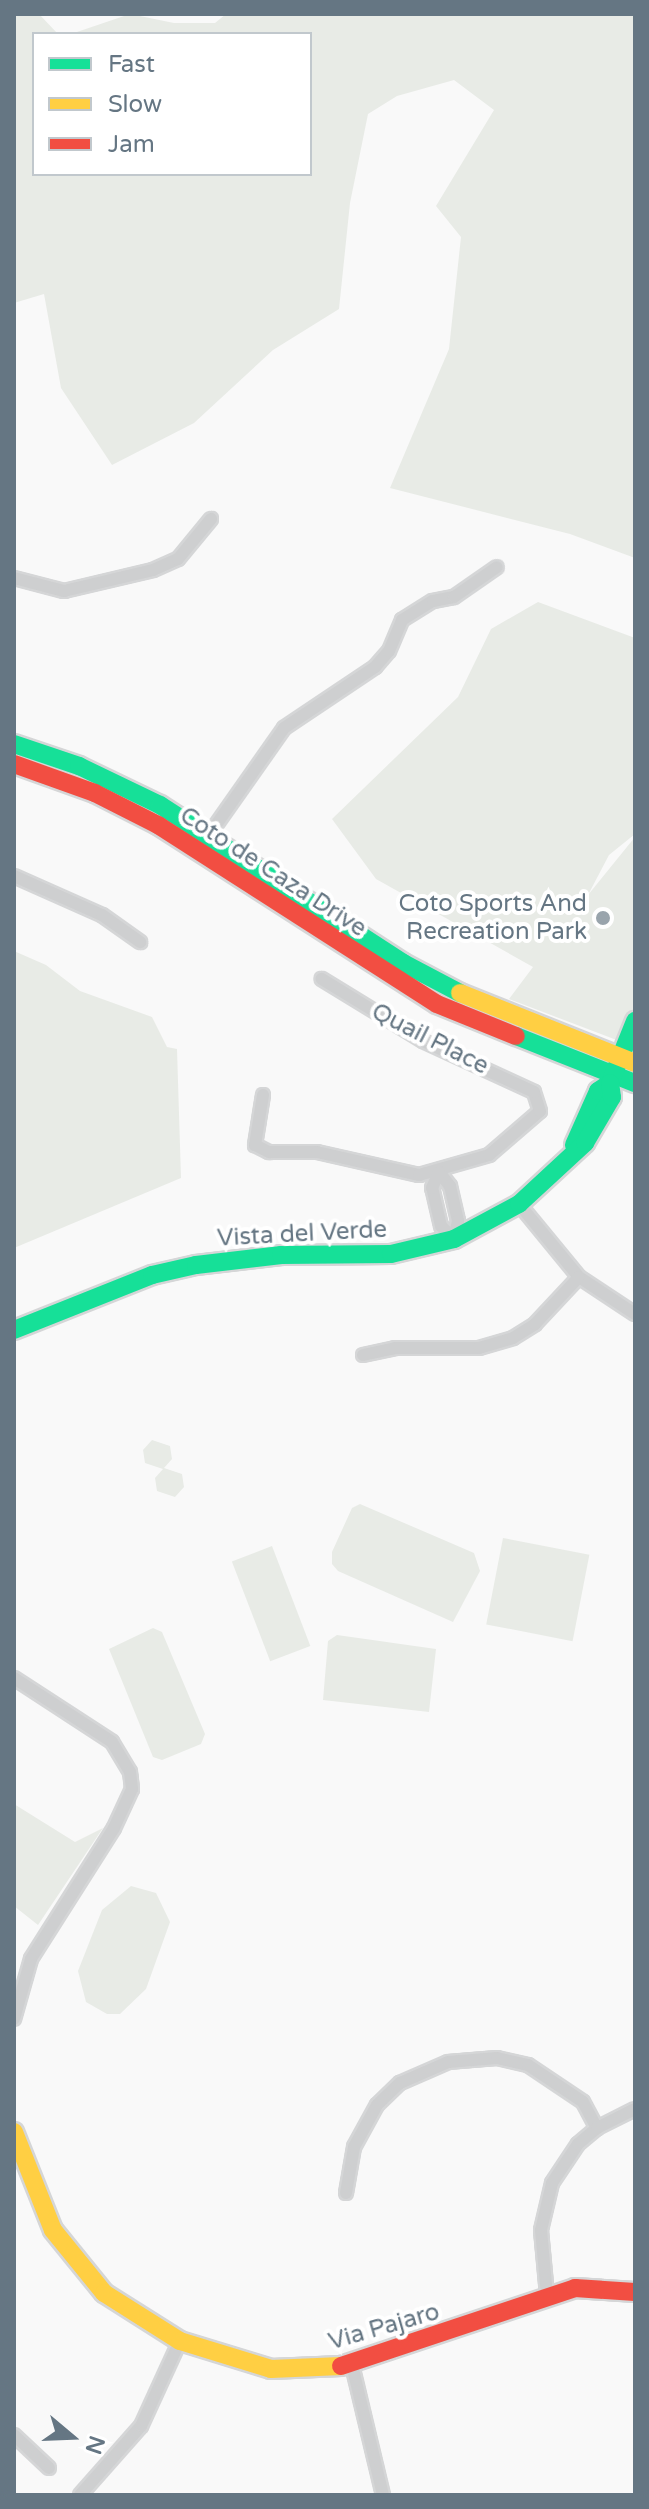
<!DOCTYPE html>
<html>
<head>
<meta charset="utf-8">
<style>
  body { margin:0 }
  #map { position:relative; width:649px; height:2509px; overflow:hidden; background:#f9f9f9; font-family:"Varela Round",sans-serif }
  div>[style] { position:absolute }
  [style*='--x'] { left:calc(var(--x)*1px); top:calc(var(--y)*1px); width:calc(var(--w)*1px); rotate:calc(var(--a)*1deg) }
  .green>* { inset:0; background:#e8ebe6; transform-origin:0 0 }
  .roads { filter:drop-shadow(2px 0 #d5d6d7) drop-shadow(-2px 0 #d5d6d7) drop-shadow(0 2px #d5d6d7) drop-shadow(0 -2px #d5d6d7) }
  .street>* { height:12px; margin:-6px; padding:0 6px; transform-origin:6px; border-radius:6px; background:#cecfd0 }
  .fast>* { height:18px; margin:-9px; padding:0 9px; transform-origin:9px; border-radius:9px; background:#16e098 }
  .slow>* { height:18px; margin:-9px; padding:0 9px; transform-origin:9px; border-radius:9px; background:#ffcf43 }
  .jam>* { height:18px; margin:-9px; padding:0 9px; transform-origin:9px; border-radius:9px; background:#f24e42 }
  .dots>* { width:22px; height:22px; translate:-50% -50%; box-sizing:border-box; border:4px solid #fff; border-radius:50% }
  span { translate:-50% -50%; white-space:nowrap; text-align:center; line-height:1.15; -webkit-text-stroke:8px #fff; paint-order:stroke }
  .street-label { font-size:24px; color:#657683 }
  .poi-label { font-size:24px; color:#657683 }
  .right { translate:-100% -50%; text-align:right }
  .frame { position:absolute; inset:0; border:16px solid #657683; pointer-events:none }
  .legend { position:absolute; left:32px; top:32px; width:280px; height:144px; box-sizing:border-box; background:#fff; border:2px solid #c1c8cd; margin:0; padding:10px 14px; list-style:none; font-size:24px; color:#657683 }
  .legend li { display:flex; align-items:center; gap:16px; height:40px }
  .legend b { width:40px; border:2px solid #c1c8cd }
  .north { position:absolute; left:32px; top:2397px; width:80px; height:80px; -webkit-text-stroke:6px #fff; paint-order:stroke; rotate:109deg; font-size:22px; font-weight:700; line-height:32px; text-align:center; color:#657683 }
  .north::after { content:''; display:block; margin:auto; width:28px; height:36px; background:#657683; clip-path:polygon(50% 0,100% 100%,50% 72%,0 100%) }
</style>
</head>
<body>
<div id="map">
  <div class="green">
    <i style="clip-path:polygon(14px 14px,39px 14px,58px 34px,34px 34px,34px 174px,310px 174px,310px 34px,71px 34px,130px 14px,174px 23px,215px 23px,226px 14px,635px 14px,635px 558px,570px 534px,390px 488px,449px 349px,461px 237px,436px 206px,494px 110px,454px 80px,397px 96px,368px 114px,350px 203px,339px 309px,273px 350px,194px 423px,112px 465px,61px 388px,44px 294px,14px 303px)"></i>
    <i style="clip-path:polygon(538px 602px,635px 638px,635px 834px,609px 855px,588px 895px,635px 837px,635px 1047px,509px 999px,533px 967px,376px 879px,332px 819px,458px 697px,491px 629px)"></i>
    <i style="clip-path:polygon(14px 951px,46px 965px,80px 991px,152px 1017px,167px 1047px,177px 1049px,181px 1178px,14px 1248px)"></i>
    <i style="clip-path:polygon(152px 1440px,170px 1446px,172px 1459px,164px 1468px,182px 1474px,184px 1487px,175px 1497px,157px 1491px,155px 1478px,163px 1469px,145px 1463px,143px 1450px)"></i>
    <i style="clip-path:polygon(360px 1504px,474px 1553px,480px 1571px,453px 1622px,338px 1571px,332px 1564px,332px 1552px,352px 1508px)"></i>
    <i style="left:503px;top:1538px;width:88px;height:88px;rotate:11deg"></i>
    <i style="left:272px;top:1546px;width:107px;height:43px;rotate:69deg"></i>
    <i style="clip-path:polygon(153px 1628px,162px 1632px,205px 1734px,201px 1744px,162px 1760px,153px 1757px,109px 1649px)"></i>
    <i style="clip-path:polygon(337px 1635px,436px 1649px,429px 1712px,323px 1700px,328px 1641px)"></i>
    <i style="clip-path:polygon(14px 1804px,75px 1842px,103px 1828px,38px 1925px,14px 1906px)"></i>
    <i style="clip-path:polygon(131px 1886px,156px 1893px,170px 1922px,146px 1989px,120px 2014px,107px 2014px,86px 2002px,78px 1971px,102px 1910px)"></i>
  </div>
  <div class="roads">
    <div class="street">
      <i style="--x:14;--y:578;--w:52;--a:14.6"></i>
      <i style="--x:64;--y:591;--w:91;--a:-13.3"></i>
      <i style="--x:153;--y:570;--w:27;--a:-24"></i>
      <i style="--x:178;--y:559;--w:52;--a:-50.5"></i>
      <i style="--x:204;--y:842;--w:139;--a:-54.9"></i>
      <i style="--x:284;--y:728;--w:110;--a:-33.8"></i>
      <i style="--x:375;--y:667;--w:21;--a:-49"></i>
      <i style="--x:389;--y:651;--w:34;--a:-67"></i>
      <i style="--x:402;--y:620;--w:36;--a:-32"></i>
      <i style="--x:433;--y:601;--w:21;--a:-11"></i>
      <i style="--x:454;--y:597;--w:52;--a:-34.9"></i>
      <i style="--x:14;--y:876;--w:96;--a:23.9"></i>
      <i style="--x:102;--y:915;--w:47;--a:35.4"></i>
      <i style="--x:263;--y:1095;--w:51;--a:99.1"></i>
      <i style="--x:255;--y:1145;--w:16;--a:27"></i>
      <i style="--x:269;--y:1152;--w:48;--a:0"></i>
      <i style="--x:317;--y:1152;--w:105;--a:12.7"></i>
      <i style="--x:419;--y:1175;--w:73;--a:-15.9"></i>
      <i style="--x:489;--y:1155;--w:67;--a:-40.8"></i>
      <i style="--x:540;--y:1111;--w:20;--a:-108"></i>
      <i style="--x:534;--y:1092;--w:122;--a:-155.3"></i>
      <i style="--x:423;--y:1041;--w:119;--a:-148.5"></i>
      <i style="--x:439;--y:1172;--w:18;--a:52"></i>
      <i style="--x:450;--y:1186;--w:36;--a:77"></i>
      <i style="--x:458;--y:1221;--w:18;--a:103"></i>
      <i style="--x:454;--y:1239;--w:18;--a:-135"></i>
      <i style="--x:441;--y:1226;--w:39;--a:-103"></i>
      <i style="--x:432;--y:1188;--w:17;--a:-66"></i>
      <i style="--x:519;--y:1204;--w:94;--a:50.6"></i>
      <i style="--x:579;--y:1277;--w:67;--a:33.5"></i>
      <i style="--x:363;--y:1355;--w:33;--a:-12"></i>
      <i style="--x:395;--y:1348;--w:84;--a:0"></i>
      <i style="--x:479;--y:1348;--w:35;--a:-16"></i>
      <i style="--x:513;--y:1338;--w:26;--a:-32"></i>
      <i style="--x:535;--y:1324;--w:64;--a:-46.9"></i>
      <i style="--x:14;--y:1678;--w:117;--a:33.1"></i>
      <i style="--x:112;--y:1742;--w:35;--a:59"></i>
      <i style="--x:130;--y:1772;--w:17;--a:83"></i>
      <i style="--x:132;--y:1789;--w:43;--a:114.8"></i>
      <i style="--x:114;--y:1828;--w:155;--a:122.4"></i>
      <i style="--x:31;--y:1959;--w:62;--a:105.8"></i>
      <i style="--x:346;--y:2193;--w:47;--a:-80.1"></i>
      <i style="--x:354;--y:2147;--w:48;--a:-61.3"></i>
      <i style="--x:377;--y:2105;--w:32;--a:-44"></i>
      <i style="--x:400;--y:2083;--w:52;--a:-23.6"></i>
      <i style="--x:448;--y:2062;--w:49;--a:-4.7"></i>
      <i style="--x:497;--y:2058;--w:32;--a:13"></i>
      <i style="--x:528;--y:2065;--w:66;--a:33.9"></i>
      <i style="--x:583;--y:2102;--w:30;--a:62"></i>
      <i style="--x:547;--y:2295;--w:65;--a:-95.3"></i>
      <i style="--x:541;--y:2230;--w:48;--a:-76.8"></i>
      <i style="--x:552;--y:2183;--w:47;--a:-56.3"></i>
      <i style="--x:578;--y:2144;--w:25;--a:-40"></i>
      <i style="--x:597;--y:2128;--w:42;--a:-26.6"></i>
      <i style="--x:352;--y:2365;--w:134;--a:76.6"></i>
      <i style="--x:14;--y:2435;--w:48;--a:43.3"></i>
      <i style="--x:80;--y:2495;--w:92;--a:-48.5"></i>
      <i style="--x:141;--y:2426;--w:94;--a:-65.4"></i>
    </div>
    <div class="fast">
      <i style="--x:14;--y:744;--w:69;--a:18.7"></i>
      <i style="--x:79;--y:766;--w:90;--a:25.7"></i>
      <i style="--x:160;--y:805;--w:290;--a:33"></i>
      <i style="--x:403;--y:963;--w:64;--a:27.8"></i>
      <i style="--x:516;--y:1036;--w:128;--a:21.6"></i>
      <i style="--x:574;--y:1145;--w:59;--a:-66"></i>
      <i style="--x:598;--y:1091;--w:14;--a:-34"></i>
      <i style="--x:610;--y:1083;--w:67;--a:-68"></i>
      <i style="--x:14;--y:1330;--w:149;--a:-21.7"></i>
      <i style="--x:152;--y:1275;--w:45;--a:-12.8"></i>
      <i style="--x:196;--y:1265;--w:86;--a:-6.7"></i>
      <i style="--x:281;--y:1255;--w:110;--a:-0.5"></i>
      <i style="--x:391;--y:1254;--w:65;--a:-13.4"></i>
      <i style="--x:454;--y:1239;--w:74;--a:-28.3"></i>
      <i style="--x:519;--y:1204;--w:90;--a:-42.7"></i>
      <i style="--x:585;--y:1143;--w:53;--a:-59.6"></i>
      <i style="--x:612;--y:1097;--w:14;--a:-98"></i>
    </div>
    <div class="slow">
      <i style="--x:460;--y:993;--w:188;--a:21.8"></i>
      <i style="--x:14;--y:2132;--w:105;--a:68.3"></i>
      <i style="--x:53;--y:2230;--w:81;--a:51"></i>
      <i style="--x:104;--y:2293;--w:90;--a:32.3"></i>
      <i style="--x:180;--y:2341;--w:95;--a:17.1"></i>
      <i style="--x:271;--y:2369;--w:70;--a:-2.5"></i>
    </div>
    <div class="jam">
      <i style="--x:14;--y:764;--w:86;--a:19.7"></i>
      <i style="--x:95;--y:793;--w:71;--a:26.9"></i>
      <i style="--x:158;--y:825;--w:331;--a:32.7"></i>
      <i style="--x:437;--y:1004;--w:85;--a:22.1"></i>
      <i style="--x:341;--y:2366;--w:247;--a:-18.4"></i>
      <i style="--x:575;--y:2288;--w:60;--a:3.8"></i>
    </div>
  </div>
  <div class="dots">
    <i style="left:603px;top:918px;background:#99a4ac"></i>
  </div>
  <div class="street-label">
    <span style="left:273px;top:872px;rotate:33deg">Coto de Caza Drive</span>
    <span style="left:430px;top:1039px;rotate:27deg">Quail Place</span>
    <span style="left:302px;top:1234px;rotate:-3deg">Vista del Verde</span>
    <span style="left:384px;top:2327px;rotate:-16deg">Via Pajaro</span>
  </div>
  <div class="poi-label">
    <span class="right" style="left:587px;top:918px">Coto Sports And<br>Recreation Park</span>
  </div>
  <div class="frame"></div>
  <ul class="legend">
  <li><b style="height:10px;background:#16e098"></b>Fast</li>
  <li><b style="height:10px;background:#ffcf43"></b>Slow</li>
  <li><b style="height:10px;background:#f24e42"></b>Jam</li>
  </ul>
  <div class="north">N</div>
</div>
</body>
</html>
